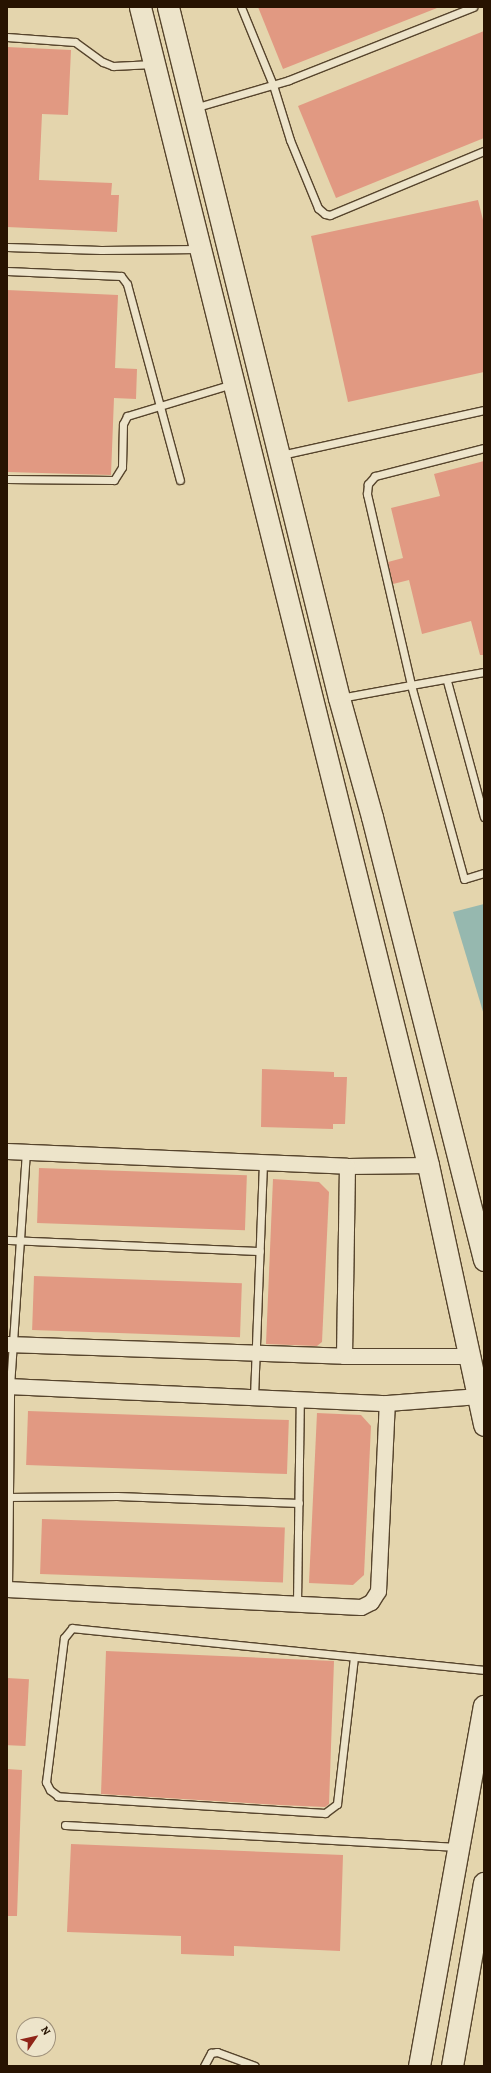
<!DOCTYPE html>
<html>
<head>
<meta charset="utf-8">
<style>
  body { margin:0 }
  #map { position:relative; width:491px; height:2073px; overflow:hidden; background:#e4d5ad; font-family:Alegreya,serif }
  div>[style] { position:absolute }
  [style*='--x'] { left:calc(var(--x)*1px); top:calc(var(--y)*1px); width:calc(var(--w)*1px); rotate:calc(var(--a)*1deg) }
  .water>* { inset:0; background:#96b8af }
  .building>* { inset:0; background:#e19982; transform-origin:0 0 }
  .roads { filter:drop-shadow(1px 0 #56442c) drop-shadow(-1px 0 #56442c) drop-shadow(0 1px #56442c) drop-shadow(0 -1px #56442c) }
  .lane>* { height:7px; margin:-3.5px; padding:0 3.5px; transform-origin:3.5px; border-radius:3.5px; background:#ede4ca }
  .street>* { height:15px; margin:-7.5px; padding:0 7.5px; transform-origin:7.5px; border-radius:7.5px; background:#ede4ca }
  .secondary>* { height:21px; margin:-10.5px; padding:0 10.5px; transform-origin:10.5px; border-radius:10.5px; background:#ede4ca }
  span { translate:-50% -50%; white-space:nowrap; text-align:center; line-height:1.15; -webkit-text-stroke:3px #ede4ca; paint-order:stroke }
  .frame { position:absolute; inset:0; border:8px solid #271301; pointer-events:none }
  .north { position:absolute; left:16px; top:2017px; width:40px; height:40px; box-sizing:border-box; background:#ede4ca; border:1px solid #9e907a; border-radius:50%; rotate:56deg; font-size:11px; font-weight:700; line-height:16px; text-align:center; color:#271301 }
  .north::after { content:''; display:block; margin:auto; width:14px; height:18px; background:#8f2418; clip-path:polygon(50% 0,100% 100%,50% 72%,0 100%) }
</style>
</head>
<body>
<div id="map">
  <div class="water">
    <i style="clip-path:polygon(484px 904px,484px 1015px,453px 912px)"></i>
  </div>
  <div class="building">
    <i style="clip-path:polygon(258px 7px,437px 7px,437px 8px,283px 69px)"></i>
    <i style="clip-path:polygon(484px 31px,484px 138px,336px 198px,298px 106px)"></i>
    <i style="clip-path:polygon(7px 47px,71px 50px,68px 115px,42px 114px,39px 180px,112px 183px,111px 195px,119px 195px,117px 232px,7px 227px)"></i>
    <i style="clip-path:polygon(478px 200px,484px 224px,484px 372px,348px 402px,311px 236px)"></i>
    <i style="clip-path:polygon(7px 290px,118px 295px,115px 368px,137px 369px,136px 399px,114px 398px,111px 475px,7px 472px)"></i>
    <i style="clip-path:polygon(484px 461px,484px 655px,480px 655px,471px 621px,422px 634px,409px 580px,393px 584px,388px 562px,403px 558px,391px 508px,440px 496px,434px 474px)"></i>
    <i style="clip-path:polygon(262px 1069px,334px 1072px,334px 1077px,347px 1077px,345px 1124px,333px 1124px,333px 1129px,261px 1127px)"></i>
    <i style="left:39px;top:1168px;width:208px;height:55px;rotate:2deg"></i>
    <i style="clip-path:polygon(273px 1179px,319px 1182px,329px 1192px,322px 1342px,317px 1346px,266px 1344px)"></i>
    <i style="left:34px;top:1276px;width:208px;height:54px;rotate:2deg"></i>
    <i style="left:28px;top:1411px;width:261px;height:54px;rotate:2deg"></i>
    <i style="clip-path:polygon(317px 1413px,361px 1415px,371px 1426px,364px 1575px,353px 1585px,309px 1583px)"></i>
    <i style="left:42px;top:1519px;width:243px;height:55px;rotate:2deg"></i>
    <i style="clip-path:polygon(106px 1651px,334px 1661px,329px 1804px,325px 1807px,280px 1805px,101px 1794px)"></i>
    <i style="left:7px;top:1678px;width:22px;height:67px;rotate:3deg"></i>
    <i style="clip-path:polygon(7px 1769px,22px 1770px,17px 1916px,7px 1916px)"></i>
    <i style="clip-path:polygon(71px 1844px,343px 1855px,340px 1951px,234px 1946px,234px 1956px,181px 1954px,181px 1936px,67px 1932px)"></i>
  </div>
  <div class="roads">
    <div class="lane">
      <i style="--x:241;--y:7;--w:84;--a:67.7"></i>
      <i style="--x:273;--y:85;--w:58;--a:72.8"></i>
      <i style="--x:290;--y:140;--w:74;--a:67.6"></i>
      <i style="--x:318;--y:208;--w:9;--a:41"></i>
      <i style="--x:325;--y:214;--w:5;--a:11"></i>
      <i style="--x:330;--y:215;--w:167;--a:-22.6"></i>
      <i style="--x:7;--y:37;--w:68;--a:4.2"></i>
      <i style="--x:75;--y:42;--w:34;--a:36"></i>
      <i style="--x:103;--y:62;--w:11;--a:22"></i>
      <i style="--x:113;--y:66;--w:40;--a:-2.9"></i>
      <i style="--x:194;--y:108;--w:99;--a:-16.4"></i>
      <i style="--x:289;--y:80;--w:198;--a:-21.6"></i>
      <i style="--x:7;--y:247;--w:94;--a:1.8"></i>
      <i style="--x:101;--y:250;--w:98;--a:-0.6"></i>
      <i style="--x:7;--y:271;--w:114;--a:2.5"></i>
      <i style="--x:121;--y:276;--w:10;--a:53"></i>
      <i style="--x:127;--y:284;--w:203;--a:74.9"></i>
      <i style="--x:484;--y:448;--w:113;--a:165.6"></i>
      <i style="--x:375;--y:476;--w:11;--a:131"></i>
      <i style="--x:368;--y:484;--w:10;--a:96"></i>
      <i style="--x:367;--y:494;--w:196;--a:77"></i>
      <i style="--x:411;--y:685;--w:74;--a:-10.1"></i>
      <i style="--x:281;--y:455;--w:208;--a:-12.5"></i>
      <i style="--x:7;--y:479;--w:107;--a:0.5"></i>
      <i style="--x:114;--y:480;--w:15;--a:-58"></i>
      <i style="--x:122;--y:467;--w:43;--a:-88.7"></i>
      <i style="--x:123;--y:424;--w:9;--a:-63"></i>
      <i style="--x:127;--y:416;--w:110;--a:-16.9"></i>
      <i style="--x:447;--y:681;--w:141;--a:74.8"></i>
      <i style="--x:340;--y:698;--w:72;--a:-10.4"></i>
      <i style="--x:411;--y:685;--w:201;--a:74.7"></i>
      <i style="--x:464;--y:879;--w:21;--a:-17"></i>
      <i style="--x:7;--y:1240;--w:253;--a:2.5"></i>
      <i style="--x:254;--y:1397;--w:235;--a:-87.8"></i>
      <i style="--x:7;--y:1497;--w:110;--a:-0.5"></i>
      <i style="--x:117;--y:1496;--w:182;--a:2.2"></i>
      <i style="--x:8;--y:1589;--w:203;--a:-89.4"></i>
      <i style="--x:10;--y:1386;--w:235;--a:-86.1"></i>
      <i style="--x:297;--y:1604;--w:205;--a:-89.2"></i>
      <i style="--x:354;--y:1657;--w:148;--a:96.6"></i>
      <i style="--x:337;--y:1804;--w:15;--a:143"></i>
      <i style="--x:325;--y:1813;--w:268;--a:-176.4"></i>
      <i style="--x:58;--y:1796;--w:10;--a:-143"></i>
      <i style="--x:50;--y:1790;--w:9;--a:-117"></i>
      <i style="--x:46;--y:1782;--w:145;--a:-82.9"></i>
      <i style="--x:64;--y:1638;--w:13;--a:-51"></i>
      <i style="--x:72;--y:1628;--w:414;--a:5.8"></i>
      <i style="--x:65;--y:1825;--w:393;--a:3.2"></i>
      <i style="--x:204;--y:2066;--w:15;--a:-62"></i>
      <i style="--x:211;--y:2053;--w:6;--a:-9"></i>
      <i style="--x:217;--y:2052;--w:40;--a:20.2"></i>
    </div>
    <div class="street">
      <i style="--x:7;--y:1151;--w:340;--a:2.5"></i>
      <i style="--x:347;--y:1166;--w:81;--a:-0.7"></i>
      <i style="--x:7;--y:1344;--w:337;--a:2"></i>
      <i style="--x:344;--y:1356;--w:127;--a:0"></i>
      <i style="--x:344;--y:1356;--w:190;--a:-89.1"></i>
      <i style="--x:7;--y:1386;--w:380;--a:2.6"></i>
      <i style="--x:387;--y:1403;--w:92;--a:-4.4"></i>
      <i style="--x:7;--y:1589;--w:354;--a:2.9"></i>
      <i style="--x:361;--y:1607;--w:11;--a:-27"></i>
      <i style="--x:371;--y:1602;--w:13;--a:-58"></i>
      <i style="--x:378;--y:1591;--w:188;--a:-87.3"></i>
    </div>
    <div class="secondary">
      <i style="--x:140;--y:7;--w:1193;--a:76.03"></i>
      <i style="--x:428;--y:1165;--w:266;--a:77.8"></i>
      <i style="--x:168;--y:7;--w:712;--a:76.1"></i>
      <i style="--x:339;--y:698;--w:123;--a:74.5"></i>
      <i style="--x:372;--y:817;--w:457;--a:75.8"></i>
      <i style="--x:419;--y:2066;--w:366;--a:-79.8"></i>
      <i style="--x:452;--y:2066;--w:186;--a:-80.1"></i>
    </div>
  </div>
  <div class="frame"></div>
  <div class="north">N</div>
</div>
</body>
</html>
